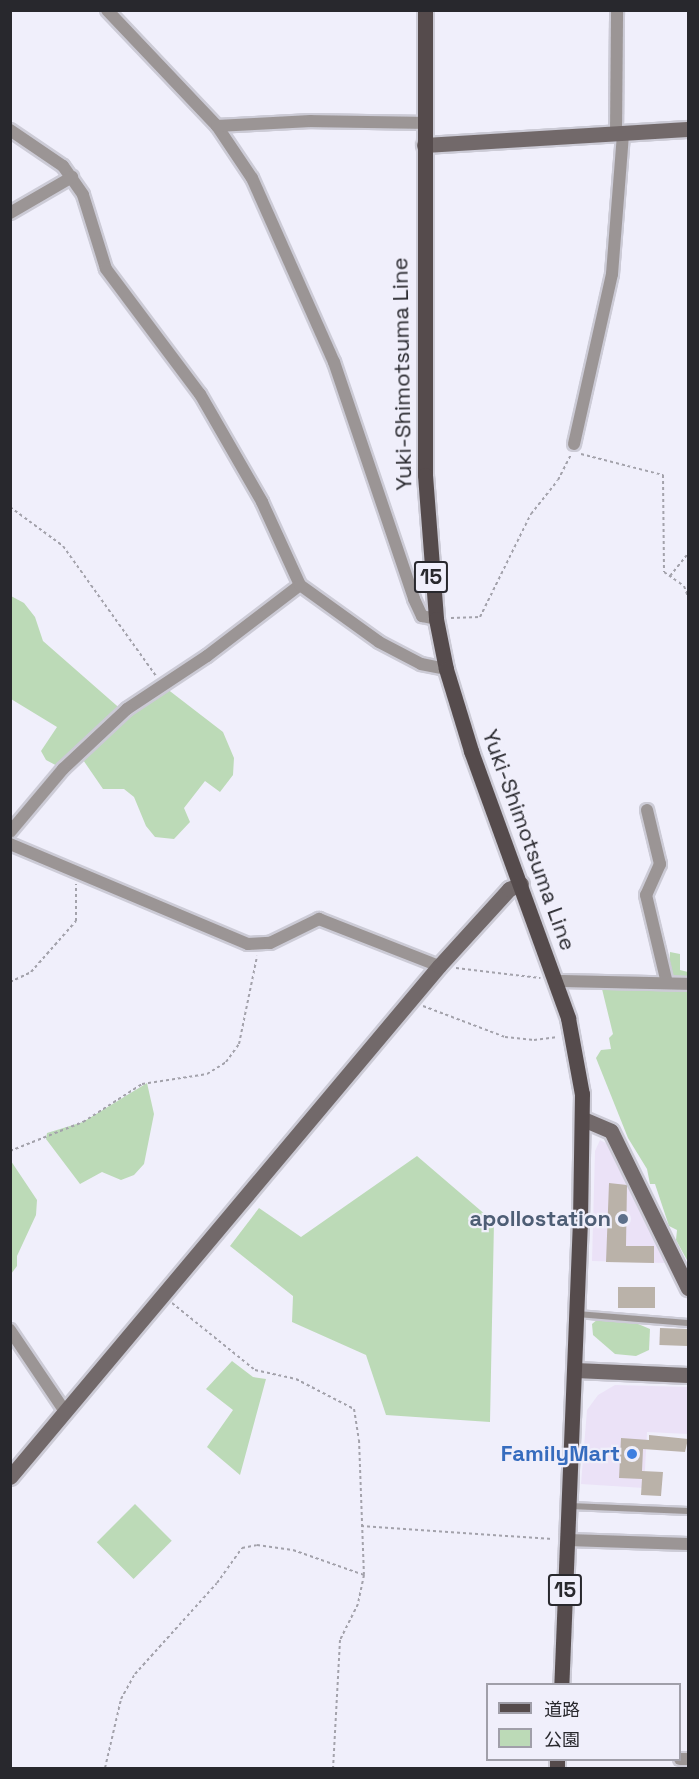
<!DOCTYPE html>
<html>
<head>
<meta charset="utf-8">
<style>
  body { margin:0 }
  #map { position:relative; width:699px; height:1779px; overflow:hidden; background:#f0effb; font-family:"Space Grotesk","Noto Sans JP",sans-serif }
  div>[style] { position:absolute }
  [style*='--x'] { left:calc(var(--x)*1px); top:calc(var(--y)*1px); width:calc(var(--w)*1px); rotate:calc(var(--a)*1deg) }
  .commercial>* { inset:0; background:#ebe2f7 }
  .green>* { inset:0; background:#bcdab7; transform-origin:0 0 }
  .building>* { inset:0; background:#bab2a9; transform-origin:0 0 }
  .path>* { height:2px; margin-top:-1px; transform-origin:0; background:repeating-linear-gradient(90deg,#a3a2ab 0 3px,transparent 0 6px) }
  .roads { filter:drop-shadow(2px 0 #cccbd6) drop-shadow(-2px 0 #cccbd6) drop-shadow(0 2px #cccbd6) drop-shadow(0 -2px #cccbd6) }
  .lane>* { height:6px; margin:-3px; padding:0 3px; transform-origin:3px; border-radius:3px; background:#9b9595 }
  .street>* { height:12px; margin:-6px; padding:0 6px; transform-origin:6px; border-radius:6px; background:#9b9595 }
  .secondary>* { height:15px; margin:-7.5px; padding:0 7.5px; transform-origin:7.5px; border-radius:7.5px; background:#72696a }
  .primary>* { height:15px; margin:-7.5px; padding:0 7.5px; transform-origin:7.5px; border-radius:7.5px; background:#554b4c }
  .dots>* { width:16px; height:16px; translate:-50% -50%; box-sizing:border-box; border:3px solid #f0effb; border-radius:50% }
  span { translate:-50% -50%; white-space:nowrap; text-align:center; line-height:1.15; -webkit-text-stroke:4.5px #f0effb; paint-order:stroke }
  .shield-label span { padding:2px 4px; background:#f0effb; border:2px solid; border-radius:4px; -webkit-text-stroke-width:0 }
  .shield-label { font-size:21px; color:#28282d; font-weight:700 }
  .street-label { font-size:22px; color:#28282d }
  .service-label { font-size:22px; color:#4e5e75; font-weight:700 }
  .right { translate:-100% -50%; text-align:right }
  .shop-label { font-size:22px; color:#366cbe; font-weight:700 }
  .frame { position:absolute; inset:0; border:12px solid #28282d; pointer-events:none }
  .legend { position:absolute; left:486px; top:1683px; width:195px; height:78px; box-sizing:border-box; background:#f0effb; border:2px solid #a09fa9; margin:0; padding:8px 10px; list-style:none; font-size:18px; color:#28282d }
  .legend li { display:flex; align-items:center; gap:12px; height:30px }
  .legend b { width:30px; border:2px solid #a09fa9 }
</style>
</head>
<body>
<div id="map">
  <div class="commercial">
    <i style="clip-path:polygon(600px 1140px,615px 1148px,666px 1263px,592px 1261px,595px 1151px)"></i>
    <i style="clip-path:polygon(615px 1385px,688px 1387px,688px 1434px,647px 1432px,644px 1488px,581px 1484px,587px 1410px,598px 1395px)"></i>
  </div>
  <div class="green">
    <i style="clip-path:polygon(11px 596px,24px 603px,35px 617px,43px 641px,124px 712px,162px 685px,223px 732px,234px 758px,233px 775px,220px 792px,205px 781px,184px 808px,190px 822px,174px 839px,155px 837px,146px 826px,134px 797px,124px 789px,103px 789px,79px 754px,63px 769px,46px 760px,41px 751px,57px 727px,11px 699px)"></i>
    <i style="clip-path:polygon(670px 952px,680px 954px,680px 970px,688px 972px,688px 1262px,676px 1240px,677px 1230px,669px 1226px,655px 1184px,650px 1184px,647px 1169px,628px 1138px,596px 1058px,601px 1050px,611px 1049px,609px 1038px,613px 1034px,602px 989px,605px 984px,652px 981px,669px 972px)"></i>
    <i style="clip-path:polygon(147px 1083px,154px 1114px,144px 1164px,134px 1175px,121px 1180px,102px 1172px,80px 1184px,46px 1139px,47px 1133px,83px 1122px)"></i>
    <i style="clip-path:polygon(417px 1156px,494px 1222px,490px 1422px,386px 1415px,366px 1355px,292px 1322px,293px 1296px,230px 1246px,259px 1208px,301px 1237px)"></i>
    <i style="clip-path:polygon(11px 1161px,37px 1200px,36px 1215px,17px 1256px,17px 1266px,11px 1274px)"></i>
    <i style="clip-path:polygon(598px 1319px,631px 1321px,650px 1329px,649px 1350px,636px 1356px,615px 1354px,593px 1335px,592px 1324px)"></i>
    <i style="clip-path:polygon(232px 1361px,253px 1377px,266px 1379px,240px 1475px,207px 1447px,233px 1410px,206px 1389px)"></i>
    <i style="left:135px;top:1504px;width:52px;height:54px;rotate:45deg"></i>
  </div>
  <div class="building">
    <i style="clip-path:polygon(609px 1183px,627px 1185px,626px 1246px,654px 1246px,654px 1263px,606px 1262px)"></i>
    <i style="left:618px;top:1287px;width:37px;height:21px"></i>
    <i style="left:660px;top:1328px;width:28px;height:17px;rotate:2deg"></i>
    <i style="clip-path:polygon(649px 1435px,688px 1439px,685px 1452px,643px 1449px,642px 1471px,663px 1472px,661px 1496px,641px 1495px,642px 1479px,619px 1478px,621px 1438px,649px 1440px)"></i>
  </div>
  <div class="path">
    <i style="--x:581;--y:454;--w:85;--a:14.4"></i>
    <i style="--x:663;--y:475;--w:97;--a:89.4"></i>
    <i style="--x:664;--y:572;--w:24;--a:35"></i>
    <i style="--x:684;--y:586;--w:12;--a:70"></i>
    <i style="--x:10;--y:507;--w:66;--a:36.3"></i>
    <i style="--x:63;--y:546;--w:160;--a:54.4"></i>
    <i style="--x:670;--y:576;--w:28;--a:-51"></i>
    <i style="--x:451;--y:618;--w:29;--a:-2"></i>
    <i style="--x:480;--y:617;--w:115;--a:-63.7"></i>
    <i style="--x:531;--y:514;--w:43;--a:-51.5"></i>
    <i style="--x:558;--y:480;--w:28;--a:-63"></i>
    <i style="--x:456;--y:968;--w:85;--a:6.8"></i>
    <i style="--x:10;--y:982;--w:23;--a:-25"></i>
    <i style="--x:31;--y:972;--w:68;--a:-48.6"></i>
    <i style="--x:76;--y:921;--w:37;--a:-90"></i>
    <i style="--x:423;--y:1006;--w:88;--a:20.7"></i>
    <i style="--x:505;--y:1037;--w:29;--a:6"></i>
    <i style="--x:534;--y:1040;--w:24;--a:-7"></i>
    <i style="--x:10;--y:1151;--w:79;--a:-21.7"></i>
    <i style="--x:83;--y:1122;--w:70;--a:-32.8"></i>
    <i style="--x:142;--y:1084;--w:66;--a:-8.7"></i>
    <i style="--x:207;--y:1074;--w:22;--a:-32"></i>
    <i style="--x:226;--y:1062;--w:22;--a:-54"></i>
    <i style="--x:239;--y:1044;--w:90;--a:-78.4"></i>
    <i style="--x:172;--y:1303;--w:107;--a:38.9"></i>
    <i style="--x:255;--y:1370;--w:42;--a:12.4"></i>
    <i style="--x:296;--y:1379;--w:65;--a:27.3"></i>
    <i style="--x:354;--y:1409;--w:31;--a:81"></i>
    <i style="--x:359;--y:1440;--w:135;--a:87.9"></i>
    <i style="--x:364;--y:1575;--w:30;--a:102"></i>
    <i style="--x:358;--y:1604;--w:40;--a:116.6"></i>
    <i style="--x:340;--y:1640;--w:128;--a:93.1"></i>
    <i style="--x:361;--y:1526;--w:192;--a:3.9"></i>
    <i style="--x:105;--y:1768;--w:71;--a:-76.9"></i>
    <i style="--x:121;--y:1699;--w:29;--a:-61"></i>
    <i style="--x:135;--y:1674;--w:122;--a:-48"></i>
    <i style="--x:217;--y:1583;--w:43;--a:-54.5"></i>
    <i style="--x:242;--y:1548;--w:15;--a:-11"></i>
    <i style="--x:257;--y:1545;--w:36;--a:8"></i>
    <i style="--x:293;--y:1550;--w:75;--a:19.4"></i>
  </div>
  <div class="roads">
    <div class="lane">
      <i style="--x:577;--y:1314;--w:111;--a:4.6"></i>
      <i style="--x:570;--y:1506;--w:118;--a:2.4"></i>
    </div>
    <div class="street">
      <i style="--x:107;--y:10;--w:160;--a:46.5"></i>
      <i style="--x:217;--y:126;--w:63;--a:56.1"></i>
      <i style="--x:252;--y:178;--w:201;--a:66"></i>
      <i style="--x:334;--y:362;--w:250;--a:71.3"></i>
      <i style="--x:414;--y:599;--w:19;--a:65"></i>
      <i style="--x:422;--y:616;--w:14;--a:12"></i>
      <i style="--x:217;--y:126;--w:94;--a:-3"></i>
      <i style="--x:311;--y:121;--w:113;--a:1"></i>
      <i style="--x:10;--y:130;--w:64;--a:34.2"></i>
      <i style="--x:63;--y:166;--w:35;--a:55"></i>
      <i style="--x:83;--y:195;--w:77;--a:72.7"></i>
      <i style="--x:106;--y:269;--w:156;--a:53.1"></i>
      <i style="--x:200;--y:394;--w:125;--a:60.1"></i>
      <i style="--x:262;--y:502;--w:91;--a:65.4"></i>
      <i style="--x:300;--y:585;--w:117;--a:142.6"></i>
      <i style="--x:207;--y:656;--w:96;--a:146.5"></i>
      <i style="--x:127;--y:709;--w:88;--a:136.8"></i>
      <i style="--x:63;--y:769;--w:82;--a:130.1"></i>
      <i style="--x:616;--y:133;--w:123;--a:-89.5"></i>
      <i style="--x:10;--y:213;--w:72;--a:-30.1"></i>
      <i style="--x:574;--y:444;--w:174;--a:-77.4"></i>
      <i style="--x:612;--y:274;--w:141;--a:-85.5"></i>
      <i style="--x:300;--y:585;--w:97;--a:35.8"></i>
      <i style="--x:379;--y:642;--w:47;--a:27.6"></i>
      <i style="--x:421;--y:664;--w:25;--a:11"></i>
      <i style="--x:647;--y:810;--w:56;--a:76.5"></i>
      <i style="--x:660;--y:864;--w:34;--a:114"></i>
      <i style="--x:646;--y:895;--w:90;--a:76.6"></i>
      <i style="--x:10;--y:844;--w:258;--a:22.8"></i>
      <i style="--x:248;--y:944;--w:22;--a:-3"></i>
      <i style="--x:270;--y:943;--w:55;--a:-26.1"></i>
      <i style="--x:319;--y:919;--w:129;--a:21.4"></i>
      <i style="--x:557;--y:981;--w:131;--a:1.3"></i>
      <i style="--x:10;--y:1330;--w:100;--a:56"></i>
      <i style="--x:568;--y:1540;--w:120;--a:1.9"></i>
      <i style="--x:680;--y:1759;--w:8;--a:0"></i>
    </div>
    <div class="secondary">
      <i style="--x:424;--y:145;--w:264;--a:-3.5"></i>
      <i style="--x:583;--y:1119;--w:30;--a:23"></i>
      <i style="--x:611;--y:1131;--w:175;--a:63.9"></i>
      <i style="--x:575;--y:1370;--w:113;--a:2.5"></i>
      <i style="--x:10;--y:1477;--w:667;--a:-49.99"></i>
      <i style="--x:439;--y:966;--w:104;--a:-47.7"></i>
      <i style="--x:509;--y:889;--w:13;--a:-23"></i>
    </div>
    <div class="primary">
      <i style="--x:425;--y:10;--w:465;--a:90"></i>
      <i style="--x:425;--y:475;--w:144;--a:85.6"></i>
      <i style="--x:436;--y:619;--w:51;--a:78.7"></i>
      <i style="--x:446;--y:669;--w:86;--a:73"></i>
      <i style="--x:471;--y:751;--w:284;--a:70"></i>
      <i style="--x:568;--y:1018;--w:77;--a:79.6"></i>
      <i style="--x:582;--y:1094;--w:126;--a:90.9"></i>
      <i style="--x:580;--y:1220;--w:464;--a:92.3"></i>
      <i style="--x:557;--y:1768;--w:8;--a:-90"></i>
    </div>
  </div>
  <div class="dots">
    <i style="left:623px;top:1219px;background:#5c6f8a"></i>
    <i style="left:632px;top:1454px;background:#3f7fe0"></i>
  </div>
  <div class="shield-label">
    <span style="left:431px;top:577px">15</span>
    <span style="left:565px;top:1590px">15</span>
  </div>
  <div class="street-label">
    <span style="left:402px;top:374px;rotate:-91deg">Yuki-Shimotsuma Line</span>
    <span style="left:529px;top:840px;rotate:70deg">Yuki-Shimotsuma Line</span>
  </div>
  <div class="service-label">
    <span class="right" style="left:611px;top:1219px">apollostation</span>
  </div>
  <div class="shop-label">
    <span class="right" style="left:620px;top:1454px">FamilyMart</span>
  </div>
  <div class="frame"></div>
  <ul class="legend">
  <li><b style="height:8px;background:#554b4c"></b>道路</li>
  <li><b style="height:16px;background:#bcdab7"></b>公園</li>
  </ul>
</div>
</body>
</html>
